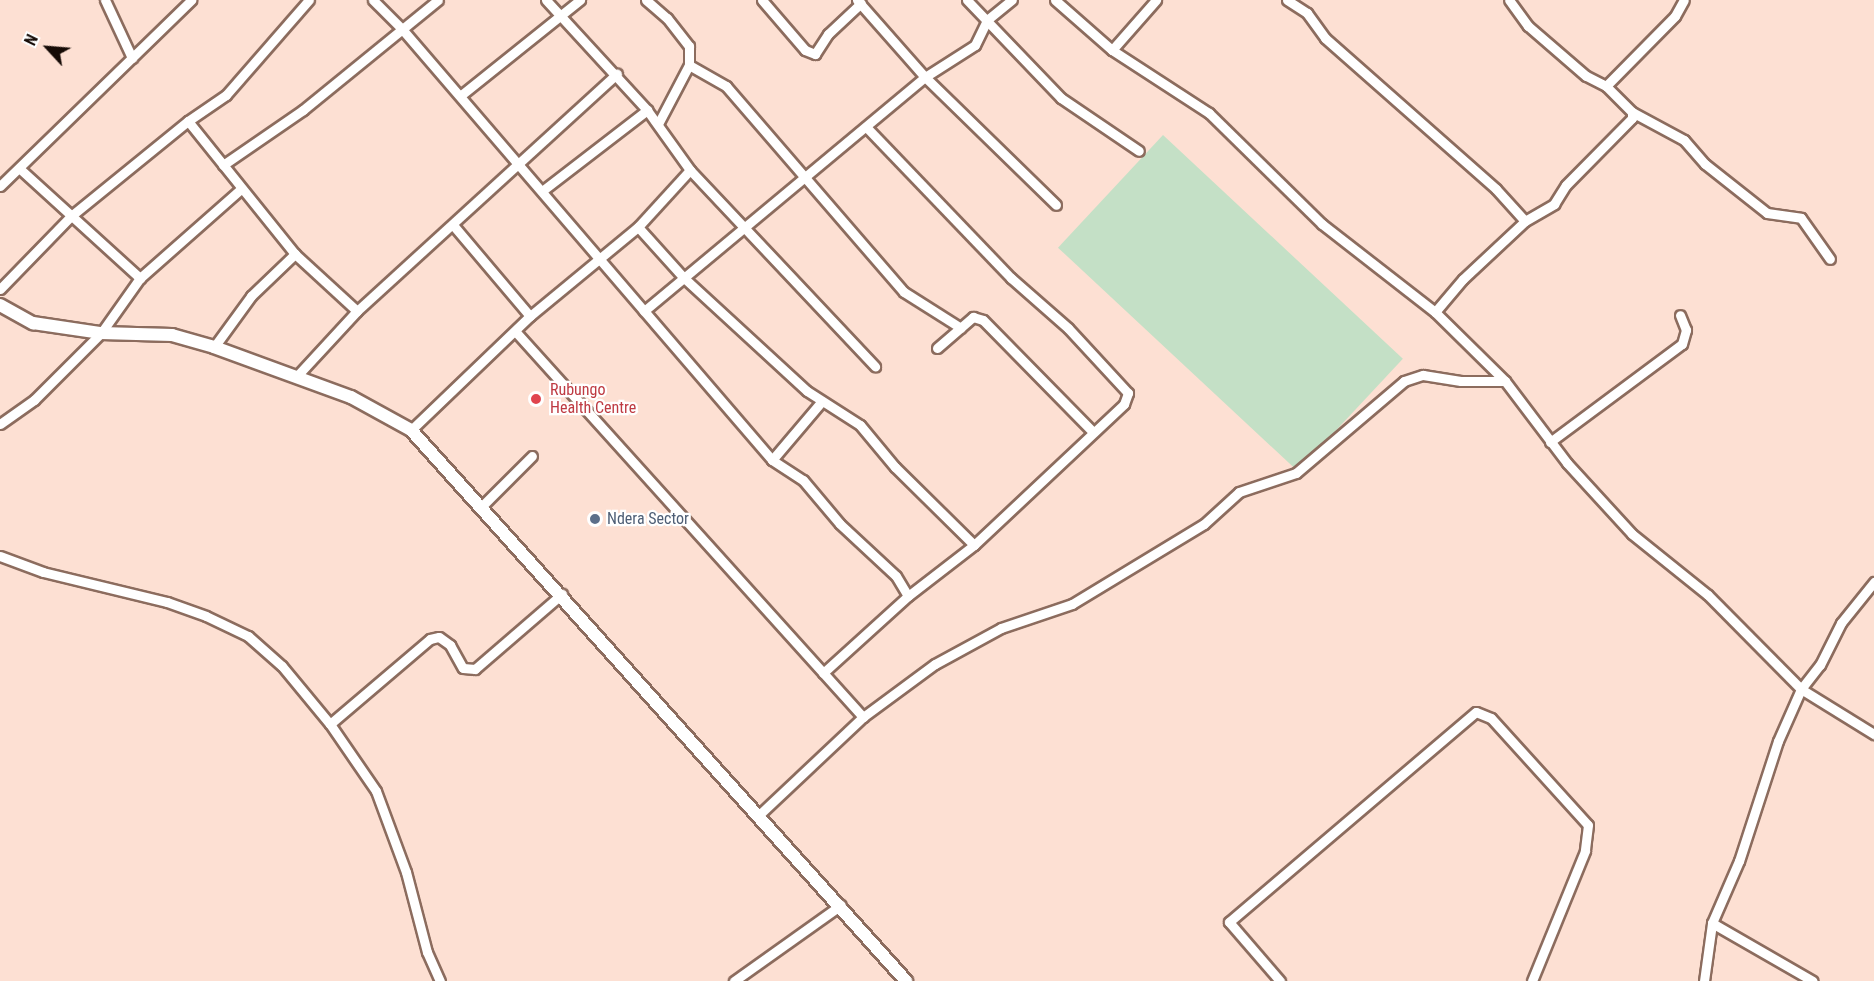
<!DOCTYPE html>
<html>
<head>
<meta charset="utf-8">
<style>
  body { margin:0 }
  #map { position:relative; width:1874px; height:981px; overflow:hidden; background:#fde0d3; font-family:"Roboto Condensed",sans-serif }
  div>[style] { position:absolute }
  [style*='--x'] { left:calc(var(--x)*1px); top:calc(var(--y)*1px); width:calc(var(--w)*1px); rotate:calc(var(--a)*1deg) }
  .green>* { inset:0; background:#c4e0c6; transform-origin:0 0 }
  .roads { filter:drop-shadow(2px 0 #8c6c5e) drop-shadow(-2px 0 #8c6c5e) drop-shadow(0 2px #8c6c5e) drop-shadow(0 -2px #8c6c5e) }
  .minor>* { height:9px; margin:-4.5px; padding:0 4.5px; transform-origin:4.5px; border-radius:4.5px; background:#fff }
  .secondary>* { height:12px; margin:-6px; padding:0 6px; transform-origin:6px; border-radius:6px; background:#fff }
  .dots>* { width:16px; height:16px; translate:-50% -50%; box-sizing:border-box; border:3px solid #fff; border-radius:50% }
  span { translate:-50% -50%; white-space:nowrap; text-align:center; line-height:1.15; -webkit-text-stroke:4.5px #fff; paint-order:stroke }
  .health-label { font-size:16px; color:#be3a42 }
  .left { translate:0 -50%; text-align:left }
  .service-label { font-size:16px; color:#4e5e75 }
  .north { position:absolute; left:18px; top:18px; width:60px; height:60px; -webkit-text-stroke:4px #fff; paint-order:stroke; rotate:296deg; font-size:16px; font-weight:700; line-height:24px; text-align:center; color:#160b06 }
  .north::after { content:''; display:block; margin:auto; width:21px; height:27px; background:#160b06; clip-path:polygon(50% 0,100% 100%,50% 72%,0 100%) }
</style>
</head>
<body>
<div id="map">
  <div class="green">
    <i style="left:1163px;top:135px;width:328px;height:154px;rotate:43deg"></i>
  </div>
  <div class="roads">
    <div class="minor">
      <i style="--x:105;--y:0;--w:64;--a:65"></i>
      <i style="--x:373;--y:0;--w:41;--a:45"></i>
      <i style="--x:402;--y:29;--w:568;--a:49.35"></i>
      <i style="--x:772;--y:460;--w:37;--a:33"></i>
      <i style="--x:803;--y:480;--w:57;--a:49.9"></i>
      <i style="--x:840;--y:524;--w:76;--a:42.9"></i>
      <i style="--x:896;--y:576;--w:23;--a:59"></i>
      <i style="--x:546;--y:0;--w:149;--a:47.4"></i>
      <i style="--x:647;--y:110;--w:74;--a:54.4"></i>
      <i style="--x:690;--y:170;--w:270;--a:46.7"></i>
      <i style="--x:646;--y:0;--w:28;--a:41"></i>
      <i style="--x:667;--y:18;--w:36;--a:52"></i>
      <i style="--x:689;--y:46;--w:19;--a:90"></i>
      <i style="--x:689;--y:65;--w:43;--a:29.6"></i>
      <i style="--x:726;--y:86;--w:272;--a:49.2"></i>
      <i style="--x:904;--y:292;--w:67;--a:32.3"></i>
      <i style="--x:762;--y:0;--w:66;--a:49.3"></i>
      <i style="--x:805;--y:50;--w:11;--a:22"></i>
      <i style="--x:815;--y:54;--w:24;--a:-57"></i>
      <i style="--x:828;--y:34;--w:45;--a:-43.2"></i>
      <i style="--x:857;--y:0;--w:103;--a:48.6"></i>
      <i style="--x:925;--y:77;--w:183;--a:44.3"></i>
      <i style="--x:967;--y:0;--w:136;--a:46.2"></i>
      <i style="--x:1061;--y:98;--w:94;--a:34.2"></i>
      <i style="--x:1055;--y:0;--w:76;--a:41.3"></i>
      <i style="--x:1112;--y:50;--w:116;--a:33"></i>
      <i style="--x:1209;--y:113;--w:158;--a:44.5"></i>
      <i style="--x:1322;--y:224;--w:143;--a:37.9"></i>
      <i style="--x:1435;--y:312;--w:98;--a:44.6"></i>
      <i style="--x:1505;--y:381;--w:103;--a:52.9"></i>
      <i style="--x:1567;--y:463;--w:96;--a:47.5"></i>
      <i style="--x:1632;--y:534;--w:97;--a:38.8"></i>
      <i style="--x:1708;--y:595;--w:132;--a:45.3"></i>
      <i style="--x:1801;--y:689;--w:86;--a:31.7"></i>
      <i style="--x:1287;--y:0;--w:24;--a:33"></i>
      <i style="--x:1307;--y:13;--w:31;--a:54"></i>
      <i style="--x:1325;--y:38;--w:228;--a:41.4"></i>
      <i style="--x:1496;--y:189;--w:43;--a:47.8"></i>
      <i style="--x:1112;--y:50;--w:67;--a:-48.7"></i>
      <i style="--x:1606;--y:86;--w:98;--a:-45.4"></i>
      <i style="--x:1675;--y:16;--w:18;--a:-61"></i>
      <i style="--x:460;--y:96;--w:154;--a:-38.7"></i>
      <i style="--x:1632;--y:112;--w:59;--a:28.3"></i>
      <i style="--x:1684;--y:140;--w:32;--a:49"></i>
      <i style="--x:1705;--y:164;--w:79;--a:38.3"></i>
      <i style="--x:1767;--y:213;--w:34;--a:8"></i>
      <i style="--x:1801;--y:218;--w:50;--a:54.7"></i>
      <i style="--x:188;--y:121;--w:171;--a:51.2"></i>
      <i style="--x:295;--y:254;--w:84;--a:42.6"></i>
      <i style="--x:658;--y:124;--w:67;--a:-62.3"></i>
      <i style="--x:223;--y:165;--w:97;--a:-34.5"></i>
      <i style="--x:303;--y:110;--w:174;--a:-39.2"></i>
      <i style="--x:19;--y:168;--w:164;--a:42.3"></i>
      <i style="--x:0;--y:186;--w:267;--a:-44.2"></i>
      <i style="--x:542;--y:191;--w:133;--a:-37.6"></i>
      <i style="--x:453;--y:225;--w:119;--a:49.8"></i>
      <i style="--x:638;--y:227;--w:67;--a:48"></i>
      <i style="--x:683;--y:277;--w:168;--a:42.6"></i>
      <i style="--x:807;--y:391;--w:63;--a:32.7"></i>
      <i style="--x:860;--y:425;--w:55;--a:50.2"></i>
      <i style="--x:895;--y:467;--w:111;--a:44.6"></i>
      <i style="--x:0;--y:289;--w:102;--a:-45.8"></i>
      <i style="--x:71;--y:216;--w:151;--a:-39.1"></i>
      <i style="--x:188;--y:121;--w:46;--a:-34.4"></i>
      <i style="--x:226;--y:95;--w:126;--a:-48.9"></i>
      <i style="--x:644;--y:311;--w:366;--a:-39.8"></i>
      <i style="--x:925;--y:77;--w:59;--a:-32.6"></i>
      <i style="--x:975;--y:45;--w:28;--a:-64"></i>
      <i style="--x:987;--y:20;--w:32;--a:-39"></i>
      <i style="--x:1435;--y:312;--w:43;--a:-49.7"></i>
      <i style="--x:1463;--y:279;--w:85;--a:-43.1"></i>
      <i style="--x:1525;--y:221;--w:34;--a:-30"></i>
      <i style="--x:1554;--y:204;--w:22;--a:-58"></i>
      <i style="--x:1566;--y:185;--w:94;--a:-45.4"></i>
      <i style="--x:1632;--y:118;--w:6;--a:-90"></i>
      <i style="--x:1632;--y:112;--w:37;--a:-135"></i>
      <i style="--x:1606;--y:86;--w:22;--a:-153"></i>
      <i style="--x:1586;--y:76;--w:77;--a:-139.2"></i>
      <i style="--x:1528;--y:26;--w:32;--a:-126"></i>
      <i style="--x:515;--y:331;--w:520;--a:47.96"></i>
      <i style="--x:214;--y:347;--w:63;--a:-54"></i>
      <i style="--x:251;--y:296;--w:61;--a:-43.7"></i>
      <i style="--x:937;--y:348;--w:48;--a:-40.7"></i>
      <i style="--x:973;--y:317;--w:10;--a:17"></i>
      <i style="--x:983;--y:320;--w:157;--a:45.5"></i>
      <i style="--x:296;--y:377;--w:90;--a:-47.3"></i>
      <i style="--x:357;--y:311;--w:352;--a:-42.4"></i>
      <i style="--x:0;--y:424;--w:42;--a:-35.2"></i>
      <i style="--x:34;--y:400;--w:95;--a:-45"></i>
      <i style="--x:101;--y:333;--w:67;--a:-54.7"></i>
      <i style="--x:140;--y:278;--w:135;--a:-41.4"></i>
      <i style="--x:411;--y:430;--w:165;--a:-43.8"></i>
      <i style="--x:530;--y:316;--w:140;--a:-39.5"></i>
      <i style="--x:638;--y:227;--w:77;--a:-47.6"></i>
      <i style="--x:1550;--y:442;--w:164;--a:-36.6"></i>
      <i style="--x:1682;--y:344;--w:15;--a:-74"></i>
      <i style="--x:1686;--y:330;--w:16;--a:-112"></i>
      <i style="--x:772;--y:460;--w:77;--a:-49.7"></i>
      <i style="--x:481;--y:507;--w:72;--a:-45"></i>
      <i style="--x:0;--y:556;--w:46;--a:20.4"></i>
      <i style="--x:43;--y:572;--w:128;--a:13.6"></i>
      <i style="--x:167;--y:602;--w:41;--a:19.7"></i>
      <i style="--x:206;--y:616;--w:47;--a:25.5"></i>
      <i style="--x:248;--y:636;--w:45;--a:41.4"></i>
      <i style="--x:282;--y:666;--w:75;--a:50.4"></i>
      <i style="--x:330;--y:724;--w:81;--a:55.5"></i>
      <i style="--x:376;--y:791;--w:86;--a:69.7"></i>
      <i style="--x:406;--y:872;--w:83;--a:75.3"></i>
      <i style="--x:427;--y:952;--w:32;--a:66"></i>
      <i style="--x:823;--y:673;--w:115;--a:-42.2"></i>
      <i style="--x:908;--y:596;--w:83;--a:-37.7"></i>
      <i style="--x:974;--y:545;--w:206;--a:-43.2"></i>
      <i style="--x:1124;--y:404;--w:12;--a:-70"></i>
      <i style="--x:1128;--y:393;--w:88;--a:-132.7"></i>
      <i style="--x:1068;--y:328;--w:76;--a:-138.7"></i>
      <i style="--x:1011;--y:278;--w:209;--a:-133.8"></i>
      <i style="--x:330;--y:724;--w:131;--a:-40.4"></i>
      <i style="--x:430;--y:639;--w:9;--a:-13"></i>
      <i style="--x:439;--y:637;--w:14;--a:36"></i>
      <i style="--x:450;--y:645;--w:26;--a:61"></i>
      <i style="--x:463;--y:668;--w:12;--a:5"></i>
      <i style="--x:475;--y:669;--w:115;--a:-40.8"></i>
      <i style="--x:759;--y:815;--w:143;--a:-43.3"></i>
      <i style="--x:863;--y:717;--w:89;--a:-36.4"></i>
      <i style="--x:935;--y:664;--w:75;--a:-28.6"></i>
      <i style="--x:1001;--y:628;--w:75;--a:-18.7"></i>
      <i style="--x:1072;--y:604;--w:154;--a:-31.2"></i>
      <i style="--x:1204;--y:524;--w:47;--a:-42.4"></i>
      <i style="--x:1239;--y:492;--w:60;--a:-18.4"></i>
      <i style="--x:1296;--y:473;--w:142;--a:-40.4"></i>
      <i style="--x:1404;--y:381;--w:20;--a:-18"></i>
      <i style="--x:1423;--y:375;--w:38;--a:9"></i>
      <i style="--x:1461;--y:381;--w:44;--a:0"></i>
      <i style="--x:1712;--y:923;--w:116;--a:29.9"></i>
      <i style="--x:734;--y:981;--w:131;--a:-35.4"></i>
      <i style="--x:1280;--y:981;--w:78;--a:-130.8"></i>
      <i style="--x:1229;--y:922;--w:324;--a:-40.4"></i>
      <i style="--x:1476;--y:712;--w:16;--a:22"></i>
      <i style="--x:1491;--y:718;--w:144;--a:47.8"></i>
      <i style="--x:1588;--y:825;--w:26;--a:97"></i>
      <i style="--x:1585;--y:851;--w:140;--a:112.2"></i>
      <i style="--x:1704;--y:981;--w:59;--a:-82.1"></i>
      <i style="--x:1712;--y:923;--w:68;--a:-66.5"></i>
      <i style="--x:1739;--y:861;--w:126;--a:-72"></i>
      <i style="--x:1778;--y:741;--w:57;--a:-66.1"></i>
      <i style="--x:1801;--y:689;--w:31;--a:-52"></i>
      <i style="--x:1820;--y:665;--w:47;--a:-63.4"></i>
      <i style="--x:1841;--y:623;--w:53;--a:-51.2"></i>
    </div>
    <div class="secondary">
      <i style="--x:0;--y:305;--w:38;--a:29"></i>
      <i style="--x:33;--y:323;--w:69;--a:8.4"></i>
      <i style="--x:101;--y:333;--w:71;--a:1.6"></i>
      <i style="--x:172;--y:335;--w:44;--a:15.9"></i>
      <i style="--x:214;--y:347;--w:146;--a:20.1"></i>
      <i style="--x:351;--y:397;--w:68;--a:28.8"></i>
      <i style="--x:411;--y:430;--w:741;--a:48.06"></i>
    </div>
  </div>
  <div class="dots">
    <i style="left:536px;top:399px;background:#e0444e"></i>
    <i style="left:595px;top:519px;background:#5c6f8a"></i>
  </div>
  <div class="health-label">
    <span class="left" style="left:550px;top:399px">Rubungo<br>Health Centre</span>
  </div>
  <div class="service-label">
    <span class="left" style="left:607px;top:519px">Ndera Sector</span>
  </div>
  <div class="north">N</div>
</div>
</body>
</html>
